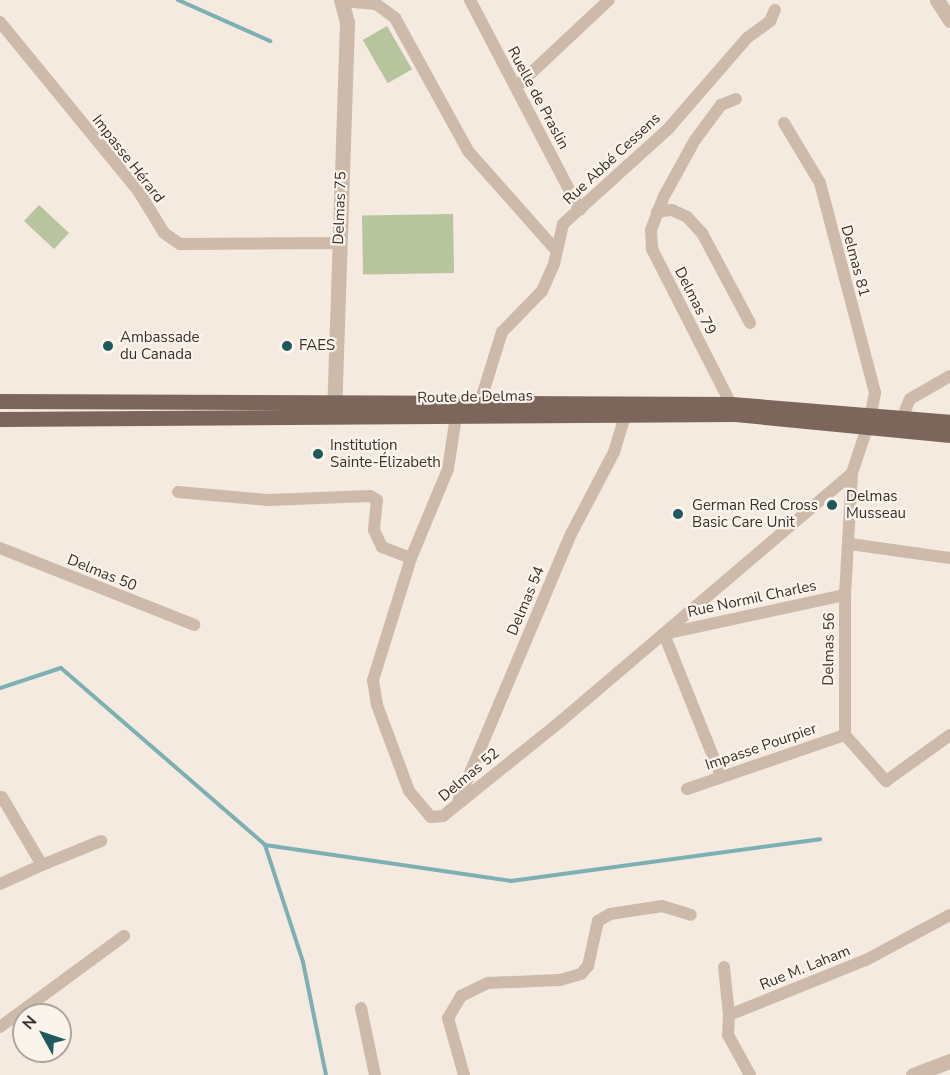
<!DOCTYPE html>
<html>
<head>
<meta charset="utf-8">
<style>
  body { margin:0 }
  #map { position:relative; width:950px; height:1075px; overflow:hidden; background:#f4eadf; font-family:"Nunito Sans",sans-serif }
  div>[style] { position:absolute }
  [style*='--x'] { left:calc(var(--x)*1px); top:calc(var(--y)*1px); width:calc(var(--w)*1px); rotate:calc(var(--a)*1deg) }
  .green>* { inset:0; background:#b7c49e; transform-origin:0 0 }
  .stream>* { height:4px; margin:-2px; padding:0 2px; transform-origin:2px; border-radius:2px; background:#7db0b2 }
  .minor>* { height:12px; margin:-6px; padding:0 6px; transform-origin:6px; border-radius:6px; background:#cdbaaa }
  .tertiary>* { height:15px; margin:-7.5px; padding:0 7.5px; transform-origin:7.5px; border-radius:7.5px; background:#cdbaaa }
  .primary>* { height:15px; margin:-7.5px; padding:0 7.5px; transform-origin:7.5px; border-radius:7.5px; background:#7c665b }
  .dots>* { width:16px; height:16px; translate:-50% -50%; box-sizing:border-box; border:3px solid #fbf4ec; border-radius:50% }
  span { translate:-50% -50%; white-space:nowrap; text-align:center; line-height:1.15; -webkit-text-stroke:4.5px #fbf4ec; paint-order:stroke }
  .street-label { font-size:15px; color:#3a2f2a }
  .poi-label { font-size:15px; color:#3a2f2a }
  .left { translate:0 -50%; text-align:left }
  .north { position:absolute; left:12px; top:1003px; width:60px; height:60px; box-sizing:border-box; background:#fbf4ec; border:2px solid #aea59e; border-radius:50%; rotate:310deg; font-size:16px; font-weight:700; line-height:24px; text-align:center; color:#3a2f2a }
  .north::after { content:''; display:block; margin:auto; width:21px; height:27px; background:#1e595e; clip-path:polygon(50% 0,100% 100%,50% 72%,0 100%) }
</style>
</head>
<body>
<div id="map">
  <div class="green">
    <i style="left:387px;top:26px;width:50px;height:28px;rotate:60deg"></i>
    <i style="left:39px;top:205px;width:41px;height:22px;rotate:43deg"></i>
    <i style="left:453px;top:214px;width:59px;height:91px;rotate:89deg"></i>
  </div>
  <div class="stream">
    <i style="--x:178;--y:0;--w:101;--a:24"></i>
    <i style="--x:0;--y:688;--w:64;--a:-18.2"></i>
    <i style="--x:61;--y:668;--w:270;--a:40.9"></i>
    <i style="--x:265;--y:845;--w:123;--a:72"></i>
    <i style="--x:303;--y:962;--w:115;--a:78.5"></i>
    <i style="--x:265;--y:845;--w:249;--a:8.3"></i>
    <i style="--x:511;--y:881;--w:312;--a:-7.7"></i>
  </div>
  <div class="minor">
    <i style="--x:470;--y:0;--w:237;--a:62.4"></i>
    <i style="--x:342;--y:1;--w:34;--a:5"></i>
    <i style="--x:376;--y:4;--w:24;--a:36"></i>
    <i style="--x:395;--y:18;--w:152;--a:61.2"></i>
    <i style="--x:468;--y:151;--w:131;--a:48.4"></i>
    <i style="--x:0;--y:22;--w:220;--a:50.7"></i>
    <i style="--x:139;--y:192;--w:48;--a:58.6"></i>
    <i style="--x:164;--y:233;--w:19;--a:35"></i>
    <i style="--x:180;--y:244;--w:159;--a:-0.4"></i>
    <i style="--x:516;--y:87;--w:127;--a:-43.1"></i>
    <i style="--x:784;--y:123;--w:70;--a:59"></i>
    <i style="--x:820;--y:183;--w:217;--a:75.3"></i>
    <i style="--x:875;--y:393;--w:20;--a:101"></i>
    <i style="--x:657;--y:212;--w:15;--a:-8"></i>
    <i style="--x:672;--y:210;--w:17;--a:25"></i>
    <i style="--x:687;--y:217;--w:22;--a:47"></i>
    <i style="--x:702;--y:233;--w:102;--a:61.9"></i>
    <i style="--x:478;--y:409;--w:81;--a:-72.7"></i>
    <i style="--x:502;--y:332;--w:57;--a:-45.7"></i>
    <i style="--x:542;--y:291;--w:30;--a:-66"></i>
    <i style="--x:554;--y:264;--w:41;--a:-77.3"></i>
    <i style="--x:563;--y:224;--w:142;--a:-42.1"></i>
    <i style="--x:668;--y:129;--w:121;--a:-49"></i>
    <i style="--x:747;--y:38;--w:29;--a:-36"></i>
    <i style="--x:770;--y:21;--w:12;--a:-66"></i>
    <i style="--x:734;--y:410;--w:181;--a:-117"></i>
    <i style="--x:652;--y:249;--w:19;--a:-93"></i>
    <i style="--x:651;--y:230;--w:34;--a:-69"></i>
    <i style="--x:663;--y:198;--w:66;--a:-61.1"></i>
    <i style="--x:695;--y:140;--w:44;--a:-53.4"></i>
    <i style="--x:721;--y:105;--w:16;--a:-22"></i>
    <i style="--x:456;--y:416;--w:54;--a:98.6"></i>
    <i style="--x:448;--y:469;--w:96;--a:112.6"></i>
    <i style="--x:411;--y:558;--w:128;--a:107.3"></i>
    <i style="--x:373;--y:680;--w:25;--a:81"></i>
    <i style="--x:377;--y:705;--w:92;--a:69.6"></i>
    <i style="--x:409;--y:791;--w:34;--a:50"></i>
    <i style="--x:431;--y:817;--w:12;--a:-5"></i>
    <i style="--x:443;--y:816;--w:151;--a:-38.8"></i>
    <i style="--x:561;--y:721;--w:382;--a:-40.4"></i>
    <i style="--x:903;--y:416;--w:18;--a:-68"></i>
    <i style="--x:910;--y:399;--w:46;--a:-29.9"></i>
    <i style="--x:868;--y:425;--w:51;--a:108.4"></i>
    <i style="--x:852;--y:473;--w:122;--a:93.3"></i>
    <i style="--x:845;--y:595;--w:140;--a:90"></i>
    <i style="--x:845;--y:735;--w:62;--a:48.3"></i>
    <i style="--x:886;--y:781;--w:79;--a:-35.7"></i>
    <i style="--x:178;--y:492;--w:90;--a:5.1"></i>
    <i style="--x:268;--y:500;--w:102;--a:-2.2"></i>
    <i style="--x:370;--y:496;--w:8;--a:30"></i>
    <i style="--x:377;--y:500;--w:30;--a:96"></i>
    <i style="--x:374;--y:530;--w:19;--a:65"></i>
    <i style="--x:382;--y:547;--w:31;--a:21"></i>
    <i style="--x:850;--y:544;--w:101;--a:8"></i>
    <i style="--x:0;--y:548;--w:209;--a:21.6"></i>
    <i style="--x:721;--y:776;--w:153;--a:-111.9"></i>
    <i style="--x:664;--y:634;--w:185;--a:-12.2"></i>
    <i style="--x:687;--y:789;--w:167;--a:-18.9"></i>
    <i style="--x:459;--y:799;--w:288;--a:-67.1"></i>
    <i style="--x:571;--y:534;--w:93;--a:-62.3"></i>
    <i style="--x:614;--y:452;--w:38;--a:-73"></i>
    <i style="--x:42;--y:865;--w:64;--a:-22.1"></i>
    <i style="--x:0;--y:884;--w:46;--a:-24.3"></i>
    <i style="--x:42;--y:865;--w:79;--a:-120.5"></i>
    <i style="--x:724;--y:967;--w:48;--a:84.1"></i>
    <i style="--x:361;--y:1008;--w:68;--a:78.2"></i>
    <i style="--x:0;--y:1027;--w:154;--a:-36.3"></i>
    <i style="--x:464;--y:1075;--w:59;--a:-105.7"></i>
    <i style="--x:448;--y:1018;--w:26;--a:-59"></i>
    <i style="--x:461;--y:996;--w:30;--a:-26"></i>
    <i style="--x:488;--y:983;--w:72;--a:-2.4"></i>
    <i style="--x:560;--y:980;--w:22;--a:-16"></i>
    <i style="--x:581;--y:974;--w:11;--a:-49"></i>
    <i style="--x:588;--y:966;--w:46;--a:-77.5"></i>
    <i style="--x:598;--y:921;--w:14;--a:-30"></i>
    <i style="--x:610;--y:914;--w:53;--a:-8.7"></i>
    <i style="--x:662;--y:906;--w:30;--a:17"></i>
    <i style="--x:750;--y:1075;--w:46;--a:-118.8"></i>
    <i style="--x:728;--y:1035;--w:20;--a:-87"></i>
    <i style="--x:729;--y:1015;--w:148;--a:-21.9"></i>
    <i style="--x:866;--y:960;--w:95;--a:-28.2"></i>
  </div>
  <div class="tertiary">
    <i style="--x:937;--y:0;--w:24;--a:57"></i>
    <i style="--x:334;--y:415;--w:393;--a:-88.1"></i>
    <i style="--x:347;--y:22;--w:23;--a:-105"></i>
    <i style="--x:913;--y:1075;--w:40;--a:-21"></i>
  </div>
  <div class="primary">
    <i style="--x:0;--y:401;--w:732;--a:0.23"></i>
    <i style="--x:732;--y:404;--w:219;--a:4.7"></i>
    <i style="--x:0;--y:419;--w:735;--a:-0.39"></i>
    <i style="--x:735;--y:414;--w:216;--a:5.6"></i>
  </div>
  <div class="dots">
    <i style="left:108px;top:346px;background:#1e595e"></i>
    <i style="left:287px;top:346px;background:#1e595e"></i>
    <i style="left:318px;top:454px;background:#1e595e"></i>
    <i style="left:832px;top:505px;background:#1e595e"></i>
    <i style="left:678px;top:514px;background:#1e595e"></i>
  </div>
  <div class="street-label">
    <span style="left:538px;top:98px;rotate:62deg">Ruelle de Praslin</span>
    <span style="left:128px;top:159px;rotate:52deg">Impasse Hérard</span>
    <span style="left:612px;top:159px;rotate:-43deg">Rue Abbé Cessens</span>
    <span style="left:340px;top:208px;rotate:-88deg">Delmas 75</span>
    <span style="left:855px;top:261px;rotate:75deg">Delmas 81</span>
    <span style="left:695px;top:301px;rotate:63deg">Delmas 79</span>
    <span style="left:475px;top:397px;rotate:-1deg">Route de Delmas</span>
    <span style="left:102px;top:573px;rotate:22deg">Delmas 50</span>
    <span style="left:752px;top:599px;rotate:-12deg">Rue Normil Charles</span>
    <span style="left:526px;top:601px;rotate:-67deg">Delmas 54</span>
    <span style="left:829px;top:649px;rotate:-89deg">Delmas 56</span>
    <span style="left:761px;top:747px;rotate:-19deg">Impasse Pourpier</span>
    <span style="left:469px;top:775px;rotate:-40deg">Delmas 52</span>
    <span style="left:805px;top:968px;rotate:-22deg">Rue M. Laham</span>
  </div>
  <div class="poi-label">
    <span class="left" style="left:120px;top:346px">Ambassade<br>du Canada</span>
    <span class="left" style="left:299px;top:346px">FAES</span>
    <span class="left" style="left:330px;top:454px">Institution<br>Sainte-Élizabeth</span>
    <span class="left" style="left:846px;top:505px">Delmas<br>Musseau</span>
    <span class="left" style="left:692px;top:514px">German Red Cross<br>Basic Care Unit</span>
  </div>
  <div class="north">N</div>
</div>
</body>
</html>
